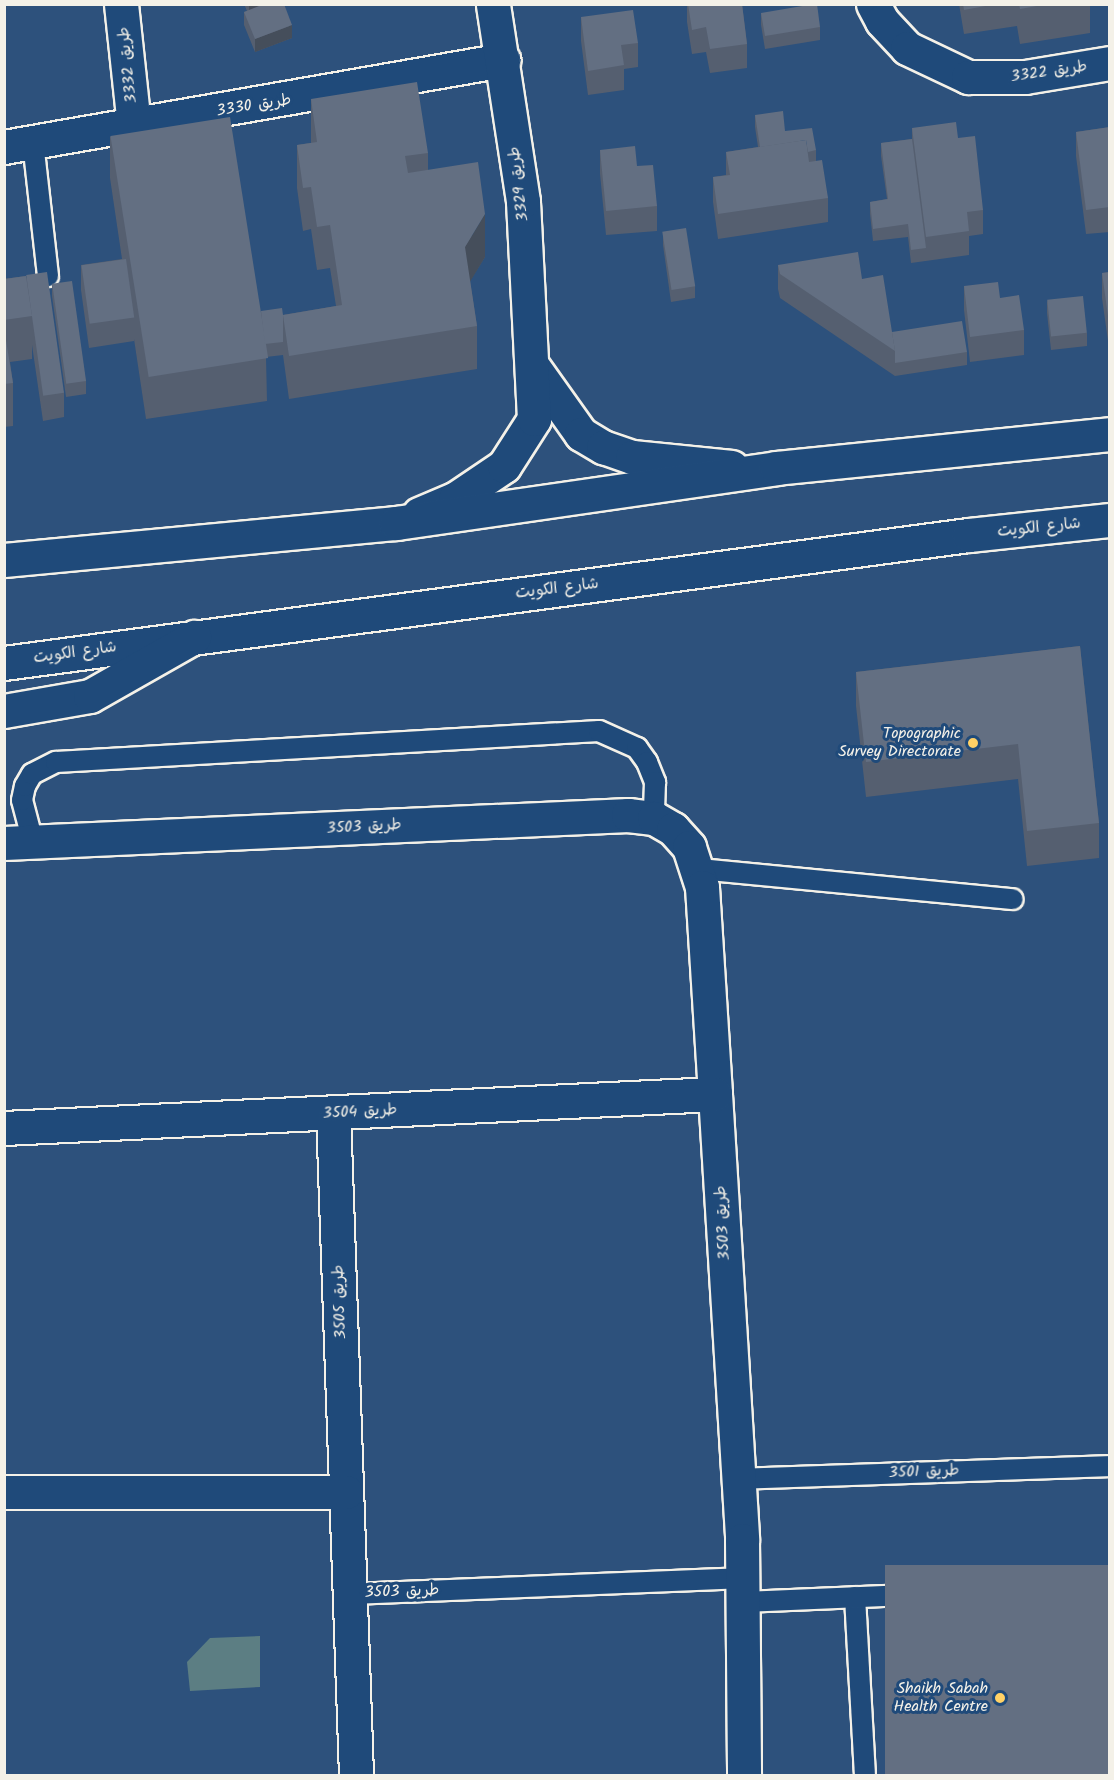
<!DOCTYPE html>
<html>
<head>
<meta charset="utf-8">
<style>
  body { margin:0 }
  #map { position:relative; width:1114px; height:1780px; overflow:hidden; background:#2d517c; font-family:Kalam,"Playpen Sans Arabic",sans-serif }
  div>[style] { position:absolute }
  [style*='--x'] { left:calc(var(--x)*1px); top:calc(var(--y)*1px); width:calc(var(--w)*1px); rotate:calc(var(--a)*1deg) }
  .green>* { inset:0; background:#5c7e83 }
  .roads { filter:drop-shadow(2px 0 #f4f1e8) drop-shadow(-2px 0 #f4f1e8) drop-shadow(0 2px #f4f1e8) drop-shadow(0 -2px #f4f1e8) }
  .lane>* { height:20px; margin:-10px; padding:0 10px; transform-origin:10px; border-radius:10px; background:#1f4a7a }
  .street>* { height:33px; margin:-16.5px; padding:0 16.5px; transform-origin:16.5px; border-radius:16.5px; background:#1f4a7a }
  .secondary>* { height:33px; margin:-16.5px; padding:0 16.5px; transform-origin:16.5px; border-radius:16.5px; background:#1f4a7a }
  .highway>* { height:33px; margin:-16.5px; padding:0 16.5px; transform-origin:16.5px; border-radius:16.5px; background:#1f4a7a }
  .wall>* { inset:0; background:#555f70 }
  .shaded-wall>* { inset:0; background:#454e5b }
  .building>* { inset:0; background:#636f82; transform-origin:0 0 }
  .dots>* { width:16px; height:16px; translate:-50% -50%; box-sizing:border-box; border:3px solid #1f4a7a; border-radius:50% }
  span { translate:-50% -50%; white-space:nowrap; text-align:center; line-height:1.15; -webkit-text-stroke:6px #1f4a7a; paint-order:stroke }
  .street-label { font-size:16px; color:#f4f1e8 }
  .poi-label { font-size:16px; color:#f4f1e8 }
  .right { translate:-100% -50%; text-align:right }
  .frame { position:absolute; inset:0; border:6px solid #f4f1e8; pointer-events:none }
</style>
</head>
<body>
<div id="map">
  <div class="green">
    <i style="clip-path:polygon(260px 1636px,260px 1687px,190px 1691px,187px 1662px,210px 1638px)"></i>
  </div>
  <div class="roads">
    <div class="lane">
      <i style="--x:33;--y:142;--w:135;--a:83.6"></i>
      <i style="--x:33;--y:842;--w:43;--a:-104.7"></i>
      <i style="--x:22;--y:800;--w:14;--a:-78"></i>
      <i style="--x:25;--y:786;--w:14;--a:-60"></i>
      <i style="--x:32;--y:774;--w:27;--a:-27"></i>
      <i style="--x:56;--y:762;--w:544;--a:-3.27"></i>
      <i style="--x:599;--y:731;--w:42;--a:24.1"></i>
      <i style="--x:637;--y:748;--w:17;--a:54"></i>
      <i style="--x:647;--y:762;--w:22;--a:68"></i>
      <i style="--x:655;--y:782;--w:36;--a:92"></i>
      <i style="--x:699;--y:869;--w:315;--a:5.5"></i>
      <i style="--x:738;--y:1479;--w:372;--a:-2"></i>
      <i style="--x:349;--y:1594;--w:393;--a:-2.3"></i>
      <i style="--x:855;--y:1597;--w:179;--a:86.8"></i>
      <i style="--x:742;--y:1602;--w:167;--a:-2.4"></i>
    </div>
    <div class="street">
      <i style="--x:121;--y:4;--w:122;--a:83.9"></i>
      <i style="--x:873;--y:4;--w:19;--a:62"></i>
      <i style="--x:882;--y:21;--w:37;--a:47"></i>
      <i style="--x:907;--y:48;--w:68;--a:25.4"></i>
      <i style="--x:968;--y:77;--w:57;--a:0"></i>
      <i style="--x:1025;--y:77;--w:86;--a:-9.4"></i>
      <i style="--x:4;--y:147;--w:507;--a:-9.89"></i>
      <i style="--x:532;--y:365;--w:85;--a:54.6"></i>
      <i style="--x:581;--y:434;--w:26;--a:31"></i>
      <i style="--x:603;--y:447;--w:31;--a:19"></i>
      <i style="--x:632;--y:457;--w:100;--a:5.7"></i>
      <i style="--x:419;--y:514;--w:39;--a:-23"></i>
      <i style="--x:455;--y:499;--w:59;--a:-34"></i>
      <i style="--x:504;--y:466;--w:56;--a:-57.4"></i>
      <i style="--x:534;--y:419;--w:218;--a:-92.9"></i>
      <i style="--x:523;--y:201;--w:199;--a:-98.7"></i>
      <i style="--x:4;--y:843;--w:625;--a:-2.57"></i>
      <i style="--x:628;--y:815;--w:26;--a:7"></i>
      <i style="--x:654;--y:818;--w:22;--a:30"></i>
      <i style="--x:673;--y:829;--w:24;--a:48"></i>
      <i style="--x:689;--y:847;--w:42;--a:72"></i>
      <i style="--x:702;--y:887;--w:207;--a:86.4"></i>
      <i style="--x:715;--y:1094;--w:447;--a:86.5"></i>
      <i style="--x:742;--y:1540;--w:236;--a:89.5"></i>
      <i style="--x:333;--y:1113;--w:663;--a:88.01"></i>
      <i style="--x:4;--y:1128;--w:712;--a:-2.74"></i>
      <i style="--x:4;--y:1492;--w:342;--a:0"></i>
    </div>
    <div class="secondary">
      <i style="--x:4;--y:560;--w:394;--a:-5.4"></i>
      <i style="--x:396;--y:523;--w:384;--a:-8.2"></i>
      <i style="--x:776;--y:468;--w:336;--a:-5.8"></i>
      <i style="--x:4;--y:663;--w:973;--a:-7.56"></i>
      <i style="--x:969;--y:535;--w:142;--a:-6.1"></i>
    </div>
    <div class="highway">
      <i style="--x:4;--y:711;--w:87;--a:-9.9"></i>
      <i style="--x:90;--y:696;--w:120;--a:-29.6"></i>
    </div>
  </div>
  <div class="wall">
    <i style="clip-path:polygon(244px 4px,284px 4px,292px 38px,255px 52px,244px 25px,244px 12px,247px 11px)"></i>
    <i style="clip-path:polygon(687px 4px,742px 4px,747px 44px,747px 68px,710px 73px,706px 52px,692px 54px,687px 22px)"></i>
    <i style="clip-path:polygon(959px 4px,1090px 4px,1090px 33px,1020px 44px,1017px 26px,964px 34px)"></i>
    <i style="clip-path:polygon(761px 13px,820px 27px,820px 40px,765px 49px,761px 25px)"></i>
    <i style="clip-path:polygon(581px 17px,638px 43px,638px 67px,624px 69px,624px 90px,588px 95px,581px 41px)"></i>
    <i style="clip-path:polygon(311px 99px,428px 153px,428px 170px,485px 257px,470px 281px,477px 326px,477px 369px,289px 399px,283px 355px,266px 357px,267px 401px,146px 419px,134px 339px,134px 341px,89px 348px,81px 290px,81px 265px,122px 259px,110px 178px,110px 136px,261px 319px,261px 311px,283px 315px,336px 306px,330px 268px,317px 270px,311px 229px,303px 231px,297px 188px,297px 145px,311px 143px)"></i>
    <i style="clip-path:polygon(755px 115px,816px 150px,816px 161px,828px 198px,828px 222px,718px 239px,713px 202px,713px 177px,726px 175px,726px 152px,758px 147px,755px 127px)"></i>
    <i style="clip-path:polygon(1110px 127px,1110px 232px,1086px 234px,1076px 156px,1076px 132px)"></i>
    <i style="clip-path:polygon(912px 128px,958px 138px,983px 210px,983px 234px,969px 236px,969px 255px,911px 263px,908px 237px,873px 241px,870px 214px,870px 202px,887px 199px,881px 156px,881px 143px,912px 139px)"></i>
    <i style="clip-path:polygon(600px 150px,637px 166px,657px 206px,657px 231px,606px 235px,600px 174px)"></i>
    <i style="clip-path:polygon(663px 233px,695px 286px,695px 298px,671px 302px,663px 245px)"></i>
    <i style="clip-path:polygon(778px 265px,862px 279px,892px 332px,967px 352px,967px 365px,895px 376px,780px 298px,778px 289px)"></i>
    <i style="clip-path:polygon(1110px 272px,1110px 340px,1108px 341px,1102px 298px,1102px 273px)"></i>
    <i style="clip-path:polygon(26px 276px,64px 393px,64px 417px,43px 421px,32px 345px,32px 359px,10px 362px,13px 383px,13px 426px,4px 427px,4px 279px)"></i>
    <i style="clip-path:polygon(52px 283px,86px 381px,86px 394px,66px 397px,52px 296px)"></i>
    <i style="clip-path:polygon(964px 286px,1000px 298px,1024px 330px,1024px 355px,970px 362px,964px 310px)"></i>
    <i style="clip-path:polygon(1047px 301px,1087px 333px,1087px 346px,1051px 350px,1047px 313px)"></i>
    <i style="clip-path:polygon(1080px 646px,1099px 823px,1099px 858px,1027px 866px,1018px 779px,866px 797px,856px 706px,856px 672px)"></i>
    <i style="clip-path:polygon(885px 1578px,1110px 1776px,897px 1776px,885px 1621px)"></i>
  </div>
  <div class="shaded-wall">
    <i style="clip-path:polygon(279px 4px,249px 18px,249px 5px)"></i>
    <i style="clip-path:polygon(292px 25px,292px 38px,255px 52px,255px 39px)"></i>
    <i style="clip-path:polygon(485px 214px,485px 257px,465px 290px,465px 247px)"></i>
  </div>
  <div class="building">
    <i style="clip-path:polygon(264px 4px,284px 4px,292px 25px,255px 39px,244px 12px)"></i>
    <i style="clip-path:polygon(688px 4px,742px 4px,747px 44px,710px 49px,706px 27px,692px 30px)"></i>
    <i style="clip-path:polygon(814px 4px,817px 4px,820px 27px,765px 36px,761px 13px)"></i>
    <i style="clip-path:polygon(963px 4px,996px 4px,964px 10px)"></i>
    <i style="clip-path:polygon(1019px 4px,1048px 4px,1020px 9px)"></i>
    <i style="clip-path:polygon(633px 10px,638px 43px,621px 45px,624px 65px,588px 71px,581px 17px)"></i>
    <i style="clip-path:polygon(417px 82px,428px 153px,405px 156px,408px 173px,478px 162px,485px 214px,465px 247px,477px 326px,289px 356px,283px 315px,342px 305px,330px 225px,317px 227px,311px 187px,303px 188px,297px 145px,317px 142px,311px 99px)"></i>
    <i style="clip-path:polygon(783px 111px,785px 131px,812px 128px,816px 150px,808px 152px,806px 140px,760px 147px,755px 115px)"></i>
    <i style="left:230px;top:117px;width:244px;height:121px;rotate:81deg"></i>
    <i style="clip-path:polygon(956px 122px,958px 138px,975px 136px,983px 210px,967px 212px,969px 231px,926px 237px,912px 128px)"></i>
    <i style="clip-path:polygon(1110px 127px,1110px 207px,1086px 210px,1076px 132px)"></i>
    <i style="clip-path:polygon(912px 139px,926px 248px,911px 250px,908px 224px,873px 229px,870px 202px,888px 199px,881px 143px)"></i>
    <i style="clip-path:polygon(806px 140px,809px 162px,822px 160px,828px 198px,718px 214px,713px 177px,730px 175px,726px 152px)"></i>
    <i style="clip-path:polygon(635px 146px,637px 166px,653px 165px,657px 206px,606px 211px,600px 150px)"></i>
    <i style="left:686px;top:228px;width:59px;height:24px;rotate:81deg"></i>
    <i style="clip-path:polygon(858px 252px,862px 279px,883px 275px,895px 351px,780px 274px,778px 265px)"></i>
    <i style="left:126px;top:259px;width:59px;height:45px;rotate:82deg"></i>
    <i style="left:47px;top:272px;width:122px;height:21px;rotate:82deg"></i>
    <i style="clip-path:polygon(1110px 272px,1110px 316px,1108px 316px,1102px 273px)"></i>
    <i style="clip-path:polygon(26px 276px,32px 316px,4px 320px,4px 279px)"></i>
    <i style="left:72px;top:281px;width:101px;height:20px;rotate:82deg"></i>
    <i style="clip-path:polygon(998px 282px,1000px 298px,1019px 295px,1024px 330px,970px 337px,964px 286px)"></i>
    <i style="left:1083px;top:296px;width:37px;height:36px;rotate:84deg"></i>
    <i style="clip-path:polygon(282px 308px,283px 315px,283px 342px,265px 344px,261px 311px)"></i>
    <i style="clip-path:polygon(962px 321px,967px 352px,895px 363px,895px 351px,892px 332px)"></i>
    <i style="clip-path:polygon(4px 328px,13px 383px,4px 384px)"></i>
    <i style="clip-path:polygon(1080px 646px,1099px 823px,1027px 831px,1018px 744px,866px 762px,856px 672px)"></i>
    <i style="left:1110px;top:1565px;width:211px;height:225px;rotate:90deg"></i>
  </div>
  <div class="dots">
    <i style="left:973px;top:743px;background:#ffd166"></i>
    <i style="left:1000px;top:1698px;background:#ffd166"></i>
  </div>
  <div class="street-label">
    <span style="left:128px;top:65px;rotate:-96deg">طريق 3332</span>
    <span style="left:1049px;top:72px;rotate:-8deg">طريق 3322</span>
    <span style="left:254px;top:106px;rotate:-9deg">طريق 3330</span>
    <span style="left:519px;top:184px;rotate:-97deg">طريق 3329</span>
    <span style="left:1039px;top:528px;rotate:-6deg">شارع الكويت</span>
    <span style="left:557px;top:589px;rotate:-7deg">شارع الكويت</span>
    <span style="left:75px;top:653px;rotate:-8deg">شارع الكويت</span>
    <span style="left:364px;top:827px;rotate:-3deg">طريق 3503</span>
    <span style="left:360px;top:1112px;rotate:-3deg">طريق 3504</span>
    <span style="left:723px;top:1223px;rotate:-93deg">طريق 3503</span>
    <span style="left:340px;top:1302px;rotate:-92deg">طريق 3505</span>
    <span style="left:924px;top:1472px;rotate:-2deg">طريق 3501</span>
    <span style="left:402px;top:1592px;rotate:-2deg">طريق 3503</span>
  </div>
  <div class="poi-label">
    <span class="right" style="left:961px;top:743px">Topographic<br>Survey Directorate</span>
    <span class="right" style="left:988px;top:1698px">Shaikh Sabah<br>Health Centre</span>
  </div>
  <div class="frame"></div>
</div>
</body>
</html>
